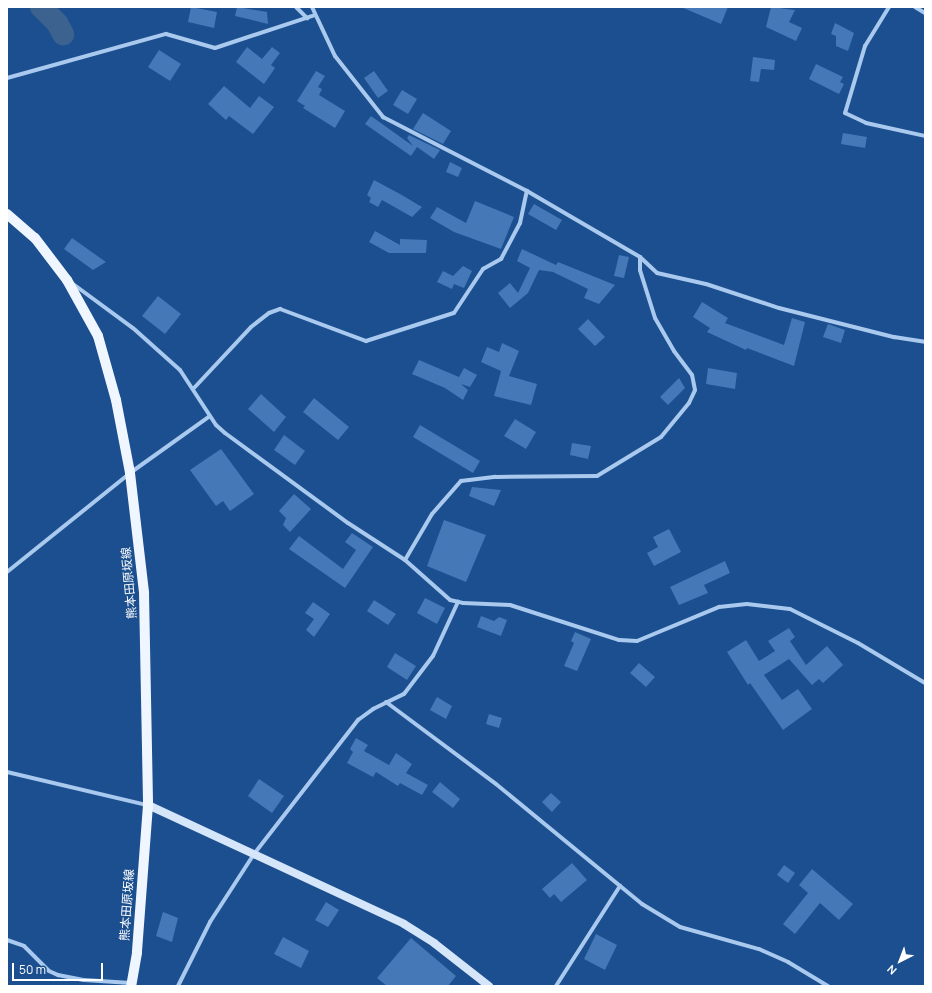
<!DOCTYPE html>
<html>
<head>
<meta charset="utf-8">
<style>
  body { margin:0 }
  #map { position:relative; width:932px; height:993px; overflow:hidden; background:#1b4f8f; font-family:Manrope,"Noto Sans JP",sans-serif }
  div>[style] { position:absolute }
  .river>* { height:22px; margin:-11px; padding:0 11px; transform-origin:11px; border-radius:11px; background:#3c6290 }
  .building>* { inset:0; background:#4478b7 }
  .street>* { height:4px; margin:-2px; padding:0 2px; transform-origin:2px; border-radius:2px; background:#a9c9ee }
  .secondary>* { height:8px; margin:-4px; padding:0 4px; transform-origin:4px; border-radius:4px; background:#d6e6fa }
  .primary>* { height:10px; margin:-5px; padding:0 5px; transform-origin:5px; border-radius:5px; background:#f0f6ff }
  span { translate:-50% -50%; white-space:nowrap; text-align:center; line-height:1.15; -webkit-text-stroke:3px #1b4f8f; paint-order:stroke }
  .street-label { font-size:12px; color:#fff }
  .frame { position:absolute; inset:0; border:8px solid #fff; pointer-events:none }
  .north { position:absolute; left:880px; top:941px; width:40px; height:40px; -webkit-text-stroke:3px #1b4f8f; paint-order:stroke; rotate:222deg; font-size:11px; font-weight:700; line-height:16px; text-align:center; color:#fff }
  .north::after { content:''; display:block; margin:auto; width:14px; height:18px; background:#fff; clip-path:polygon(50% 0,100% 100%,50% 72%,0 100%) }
  .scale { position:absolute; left:12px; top:963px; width:91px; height:18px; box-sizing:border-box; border:2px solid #fff; border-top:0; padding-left:5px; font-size:12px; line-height:14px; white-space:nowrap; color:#fff; -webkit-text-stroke:3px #1b4f8f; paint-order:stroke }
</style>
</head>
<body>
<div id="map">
  <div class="river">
    <div style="left:41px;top:7px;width:23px;rotate:45deg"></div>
    <div style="left:57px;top:23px;width:13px;rotate:61deg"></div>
  </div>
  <div class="building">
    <div style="clip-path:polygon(191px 7px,217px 12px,214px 28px,188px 22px)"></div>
    <div style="clip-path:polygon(237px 7px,267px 12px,268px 24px,235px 16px)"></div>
    <div style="clip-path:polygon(681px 7px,728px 7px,721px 24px)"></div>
    <div style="clip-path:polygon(771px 7px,795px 10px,789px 22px,802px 28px,796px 41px,766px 27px)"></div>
    <div style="clip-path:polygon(835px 23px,854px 33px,848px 51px,836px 46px,836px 36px,831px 34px)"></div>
    <div style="clip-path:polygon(247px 47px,262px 59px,272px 47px,280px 53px,271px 65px,275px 68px,264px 84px,236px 62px)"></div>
    <div style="clip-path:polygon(159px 50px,181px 64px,170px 81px,148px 67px)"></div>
    <div style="clip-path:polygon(753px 57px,775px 60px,774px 70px,761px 69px,759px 82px,750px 81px)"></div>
    <div style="clip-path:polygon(816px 64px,843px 77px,840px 82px,844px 84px,839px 94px,809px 79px)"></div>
    <div style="clip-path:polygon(316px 71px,325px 76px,318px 87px,322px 89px,319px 95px,345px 111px,335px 128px,303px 108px,305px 106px,297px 101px)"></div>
    <div style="clip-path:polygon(374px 71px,388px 91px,378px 98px,364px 78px)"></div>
    <div style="clip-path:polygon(224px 86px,250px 108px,259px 96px,274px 107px,253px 134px,229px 116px,226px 120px,208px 104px)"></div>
    <div style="clip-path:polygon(402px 90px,417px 99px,408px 114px,393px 105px)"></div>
    <div style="clip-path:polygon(423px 113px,451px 131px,443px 144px,413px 129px)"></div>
    <div style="clip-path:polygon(371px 116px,413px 146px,407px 138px,409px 135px,440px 150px,434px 159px,417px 147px,411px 156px,365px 124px)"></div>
    <div style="clip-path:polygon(843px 133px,867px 137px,865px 148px,841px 144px)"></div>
    <div style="clip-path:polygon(450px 162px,462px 168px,458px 177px,446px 172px)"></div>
    <div style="clip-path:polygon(374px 180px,400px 194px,422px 207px,412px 217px,382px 200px,378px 207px,369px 202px,371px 198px,367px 195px)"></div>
    <div style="clip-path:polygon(475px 201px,514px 217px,501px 249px,454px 232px,430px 218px,437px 207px,466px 223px)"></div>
    <div style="clip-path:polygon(534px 204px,562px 220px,556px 230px,528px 214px)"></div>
    <div style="clip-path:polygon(375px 231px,400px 245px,400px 239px,427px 240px,426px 253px,389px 253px,369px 242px)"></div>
    <div style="clip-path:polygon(72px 238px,106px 262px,93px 270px,64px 249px)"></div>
    <div style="clip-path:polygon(522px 249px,556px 265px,558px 262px,615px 285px,599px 304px,584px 298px,588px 289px,553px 272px,539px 270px,528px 293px,510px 308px,498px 293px,510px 283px,518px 293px,530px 268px,517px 261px)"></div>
    <div style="clip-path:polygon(619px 255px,629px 257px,624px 278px,614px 276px)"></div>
    <div style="clip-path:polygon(463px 266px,472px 271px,464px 288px,454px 284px,452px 289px,437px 282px,443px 271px,453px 276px)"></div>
    <div style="clip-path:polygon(158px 296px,181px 314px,165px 334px,142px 316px)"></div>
    <div style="clip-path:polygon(702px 302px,728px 318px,725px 323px,784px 345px,792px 318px,805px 322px,794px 366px,747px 348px,746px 350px,707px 332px,710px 328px,693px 317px)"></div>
    <div style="clip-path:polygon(588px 319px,605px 337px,595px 346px,578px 329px)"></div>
    <div style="clip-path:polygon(828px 324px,845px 330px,841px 343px,823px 337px)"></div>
    <div style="clip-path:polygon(502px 343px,519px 351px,509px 376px,537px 384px,531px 405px,494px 396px,501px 371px,481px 362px,487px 347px,499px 352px)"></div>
    <div style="clip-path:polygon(419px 360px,459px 377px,464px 368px,477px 375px,470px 387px,461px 384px,468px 390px,463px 400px,445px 388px,412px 374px)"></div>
    <div style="clip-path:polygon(708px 368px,737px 373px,735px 389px,706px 384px)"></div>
    <div style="clip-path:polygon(679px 378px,685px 388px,668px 405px,660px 397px)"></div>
    <div style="clip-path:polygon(261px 394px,286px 417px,274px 432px,248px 409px)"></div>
    <div style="clip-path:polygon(314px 398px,349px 427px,338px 440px,303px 412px)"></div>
    <div style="clip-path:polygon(515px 419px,536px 432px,526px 449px,504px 436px)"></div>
    <div style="clip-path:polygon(420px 425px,480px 461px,473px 473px,413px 437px)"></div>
    <div style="clip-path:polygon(284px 435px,305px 451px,295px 465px,274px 450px)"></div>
    <div style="clip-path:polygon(572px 443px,591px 446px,588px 459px,570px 455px)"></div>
    <div style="clip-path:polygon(221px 449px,254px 494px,230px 511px,223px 501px,216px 506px,190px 470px)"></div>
    <div style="clip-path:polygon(472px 487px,501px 490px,494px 506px,469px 496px)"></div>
    <div style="clip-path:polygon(294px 494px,311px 509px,290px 532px,283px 525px,286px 518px,279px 511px)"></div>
    <div style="clip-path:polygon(444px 520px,486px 535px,466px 582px,427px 566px)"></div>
    <div style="clip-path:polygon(669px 529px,681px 552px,654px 566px,647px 553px,658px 547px,653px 537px)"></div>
    <div style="clip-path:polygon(352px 533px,373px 547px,345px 588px,289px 549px,299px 536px,343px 569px,356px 550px,345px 542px)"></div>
    <div style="clip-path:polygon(725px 561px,730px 573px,704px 585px,708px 593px,679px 605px,670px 587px)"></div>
    <div style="clip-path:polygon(425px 598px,445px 608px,437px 624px,417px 613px)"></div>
    <div style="clip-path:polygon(374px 600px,396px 614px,388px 625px,367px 611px)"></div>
    <div style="clip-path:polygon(313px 602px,330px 614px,314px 637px,306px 630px,314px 619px,305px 613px)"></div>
    <div style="clip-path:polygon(481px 616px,494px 621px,499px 617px,507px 620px,501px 636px,477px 627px)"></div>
    <div style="clip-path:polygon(789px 628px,795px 637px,790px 641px,806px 665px,827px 646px,843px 665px,823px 683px,819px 679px,812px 685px,789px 659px,764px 675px,782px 700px,798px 689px,812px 709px,783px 730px,750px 683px,748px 685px,727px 652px,746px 640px,759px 661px,775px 651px,768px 641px)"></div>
    <div style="clip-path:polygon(575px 632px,591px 639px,577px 671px,564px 666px,574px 643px,571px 641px)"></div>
    <div style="clip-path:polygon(395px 653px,416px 666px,407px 680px,387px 667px)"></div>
    <div style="clip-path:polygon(639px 663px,655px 677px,646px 687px,630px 673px)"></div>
    <div style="clip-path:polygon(437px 697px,452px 706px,446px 719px,430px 710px)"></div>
    <div style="clip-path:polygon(489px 714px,502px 718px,499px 728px,486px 724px)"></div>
    <div style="clip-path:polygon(356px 738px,368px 745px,364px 751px,389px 765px,396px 753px,412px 764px,406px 773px,428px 785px,422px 795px,400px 783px,398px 786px,376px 772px,373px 777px,347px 763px,353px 752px,350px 749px)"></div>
    <div style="clip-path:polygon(259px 779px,284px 796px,272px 813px,248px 796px)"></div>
    <div style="clip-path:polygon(440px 782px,460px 799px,453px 808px,432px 792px)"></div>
    <div style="clip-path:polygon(551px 793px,561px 802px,552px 812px,542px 802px)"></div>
    <div style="clip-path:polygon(572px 863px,587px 880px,561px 902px,554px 894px,550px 898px,542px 889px)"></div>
    <div style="clip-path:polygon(784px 865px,795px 873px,788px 883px,777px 875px)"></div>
    <div style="clip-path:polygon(812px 869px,853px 904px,839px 920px,820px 903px,795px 934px,783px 924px,808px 893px,799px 885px)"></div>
    <div style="clip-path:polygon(326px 902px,339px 910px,328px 927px,315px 920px)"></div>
    <div style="clip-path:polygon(163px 912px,178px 918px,172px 942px,156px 936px)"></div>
    <div style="clip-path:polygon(596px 934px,617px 945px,605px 970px,584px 959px)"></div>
    <div style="clip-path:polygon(283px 937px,309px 951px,301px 968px,274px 954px)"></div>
    <div style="clip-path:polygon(411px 938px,456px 976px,448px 986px,387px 986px,377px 978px)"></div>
  </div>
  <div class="street">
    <div style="left:296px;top:7px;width:16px;rotate:45deg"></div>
    <div style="left:312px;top:7px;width:54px;rotate:64.9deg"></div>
    <div style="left:335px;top:56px;width:78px;rotate:51.8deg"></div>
    <div style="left:383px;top:117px;width:162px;rotate:27.2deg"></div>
    <div style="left:527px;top:191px;width:131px;rotate:30.3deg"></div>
    <div style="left:640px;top:257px;width:23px;rotate:43deg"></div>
    <div style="left:657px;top:273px;width:50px;rotate:12.7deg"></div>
    <div style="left:706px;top:284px;width:77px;rotate:18.2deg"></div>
    <div style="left:779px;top:308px;width:119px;rotate:14.2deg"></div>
    <div style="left:894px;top:337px;width:31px;rotate:9deg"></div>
    <div style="left:889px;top:7px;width:46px;rotate:121.6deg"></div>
    <div style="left:865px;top:46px;width:70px;rotate:106.6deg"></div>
    <div style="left:845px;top:113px;width:23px;rotate:25deg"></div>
    <div style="left:866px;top:123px;width:60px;rotate:12.4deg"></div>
    <div style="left:915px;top:7px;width:12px;rotate:31deg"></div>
    <div style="left:7px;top:78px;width:165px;rotate:-15.5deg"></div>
    <div style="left:166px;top:34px;width:51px;rotate:15.9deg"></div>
    <div style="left:215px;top:48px;width:105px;rotate:-18.3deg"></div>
    <div style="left:73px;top:284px;width:74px;rotate:36.3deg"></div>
    <div style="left:133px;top:328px;width:63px;rotate:41.8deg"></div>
    <div style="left:180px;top:370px;width:66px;rotate:56.8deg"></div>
    <div style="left:216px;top:425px;width:12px;rotate:42deg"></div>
    <div style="left:225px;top:433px;width:152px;rotate:36.2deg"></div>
    <div style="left:348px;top:523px;width:68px;rotate:33deg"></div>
    <div style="left:405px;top:560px;width:60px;rotate:41.6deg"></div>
    <div style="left:450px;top:600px;width:13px;rotate:13deg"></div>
    <div style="left:463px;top:603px;width:47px;rotate:2.4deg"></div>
    <div style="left:510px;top:605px;width:114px;rotate:17.8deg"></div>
    <div style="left:619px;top:640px;width:18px;rotate:3deg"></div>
    <div style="left:637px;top:641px;width:89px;rotate:-22.5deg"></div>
    <div style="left:719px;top:607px;width:28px;rotate:-6deg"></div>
    <div style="left:747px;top:604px;width:43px;rotate:6.6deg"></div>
    <div style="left:790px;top:609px;width:76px;rotate:26.6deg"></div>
    <div style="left:858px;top:643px;width:78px;rotate:30.8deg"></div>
    <div style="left:194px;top:388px;width:83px;rotate:-46.9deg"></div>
    <div style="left:251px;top:327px;width:23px;rotate:-38deg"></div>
    <div style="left:269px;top:313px;width:12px;rotate:-20deg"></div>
    <div style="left:280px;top:309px;width:92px;rotate:20.4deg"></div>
    <div style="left:366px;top:341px;width:92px;rotate:-17.7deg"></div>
    <div style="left:454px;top:313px;width:53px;rotate:-56.6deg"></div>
    <div style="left:483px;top:269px;width:21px;rotate:-29deg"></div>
    <div style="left:501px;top:259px;width:41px;rotate:-62.2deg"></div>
    <div style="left:520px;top:223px;width:33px;rotate:-78deg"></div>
    <div style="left:405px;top:560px;width:53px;rotate:-59.6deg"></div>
    <div style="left:432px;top:514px;width:44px;rotate:-48.7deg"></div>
    <div style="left:461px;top:481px;width:35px;rotate:-7deg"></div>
    <div style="left:496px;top:477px;width:101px;rotate:-0.6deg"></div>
    <div style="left:597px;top:476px;width:75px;rotate:-31.4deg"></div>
    <div style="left:661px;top:437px;width:44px;rotate:-50.5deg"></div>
    <div style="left:689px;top:403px;width:14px;rotate:-65deg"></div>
    <div style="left:695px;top:390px;width:15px;rotate:-101deg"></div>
    <div style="left:692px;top:375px;width:30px;rotate:-127deg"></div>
    <div style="left:674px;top:351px;width:38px;rotate:-120deg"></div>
    <div style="left:655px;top:318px;width:50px;rotate:-107.4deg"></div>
    <div style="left:640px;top:270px;width:13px;rotate:-90deg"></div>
    <div style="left:7px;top:572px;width:158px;rotate:-38.8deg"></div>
    <div style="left:130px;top:473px;width:98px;rotate:-35.5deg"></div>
    <div style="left:386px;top:702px;width:137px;rotate:36.7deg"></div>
    <div style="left:496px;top:784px;width:189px;rotate:39.4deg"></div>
    <div style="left:642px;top:904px;width:44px;rotate:31.2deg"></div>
    <div style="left:680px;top:927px;width:82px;rotate:15.6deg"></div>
    <div style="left:759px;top:949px;width:32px;rotate:24deg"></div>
    <div style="left:788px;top:962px;width:47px;rotate:31deg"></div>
    <div style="left:7px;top:772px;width:144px;rotate:13.3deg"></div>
    <div style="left:7px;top:940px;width:18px;rotate:19deg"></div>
    <div style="left:24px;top:946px;width:35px;rotate:45deg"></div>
    <div style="left:49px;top:971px;width:10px;rotate:24deg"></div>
    <div style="left:58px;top:975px;width:26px;rotate:11deg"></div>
    <div style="left:84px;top:980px;width:47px;rotate:3.7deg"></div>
    <div style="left:178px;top:986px;width:72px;rotate:-63.4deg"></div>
    <div style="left:210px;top:922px;width:81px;rotate:-57.1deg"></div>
    <div style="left:254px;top:854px;width:170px;rotate:-52.2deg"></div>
    <div style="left:358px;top:720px;width:19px;rotate:-36deg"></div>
    <div style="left:373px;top:709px;width:34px;rotate:-26deg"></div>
    <div style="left:404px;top:694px;width:48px;rotate:-52.7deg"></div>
    <div style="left:433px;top:656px;width:60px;rotate:-65.2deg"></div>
    <div style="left:556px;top:986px;width:119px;rotate:-57.4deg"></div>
  </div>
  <div class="secondary">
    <div style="left:148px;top:805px;width:282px;rotate:24.9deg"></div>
    <div style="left:404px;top:924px;width:36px;rotate:32deg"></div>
    <div style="left:434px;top:943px;width:70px;rotate:38deg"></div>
  </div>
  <div class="primary">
    <div style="left:7px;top:214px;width:37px;rotate:41deg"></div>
    <div style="left:35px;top:238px;width:53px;rotate:52.7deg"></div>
    <div style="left:67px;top:280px;width:64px;rotate:61deg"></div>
    <div style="left:98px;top:336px;width:66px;rotate:74.3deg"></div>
    <div style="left:116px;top:400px;width:74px;rotate:79.1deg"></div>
    <div style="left:130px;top:473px;width:121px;rotate:83.3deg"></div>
    <div style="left:144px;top:593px;width:212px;rotate:88.9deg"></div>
    <div style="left:148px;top:805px;width:148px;rotate:94.3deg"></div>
    <div style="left:137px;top:953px;width:34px;rotate:100deg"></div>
  </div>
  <div class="street-label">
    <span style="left:129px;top:583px;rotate:-95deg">熊本田原坂線</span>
    <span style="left:127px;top:905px;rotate:-86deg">熊本田原坂線</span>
  </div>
  <div class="frame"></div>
  <div class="north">N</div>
  <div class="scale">50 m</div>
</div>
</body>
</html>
